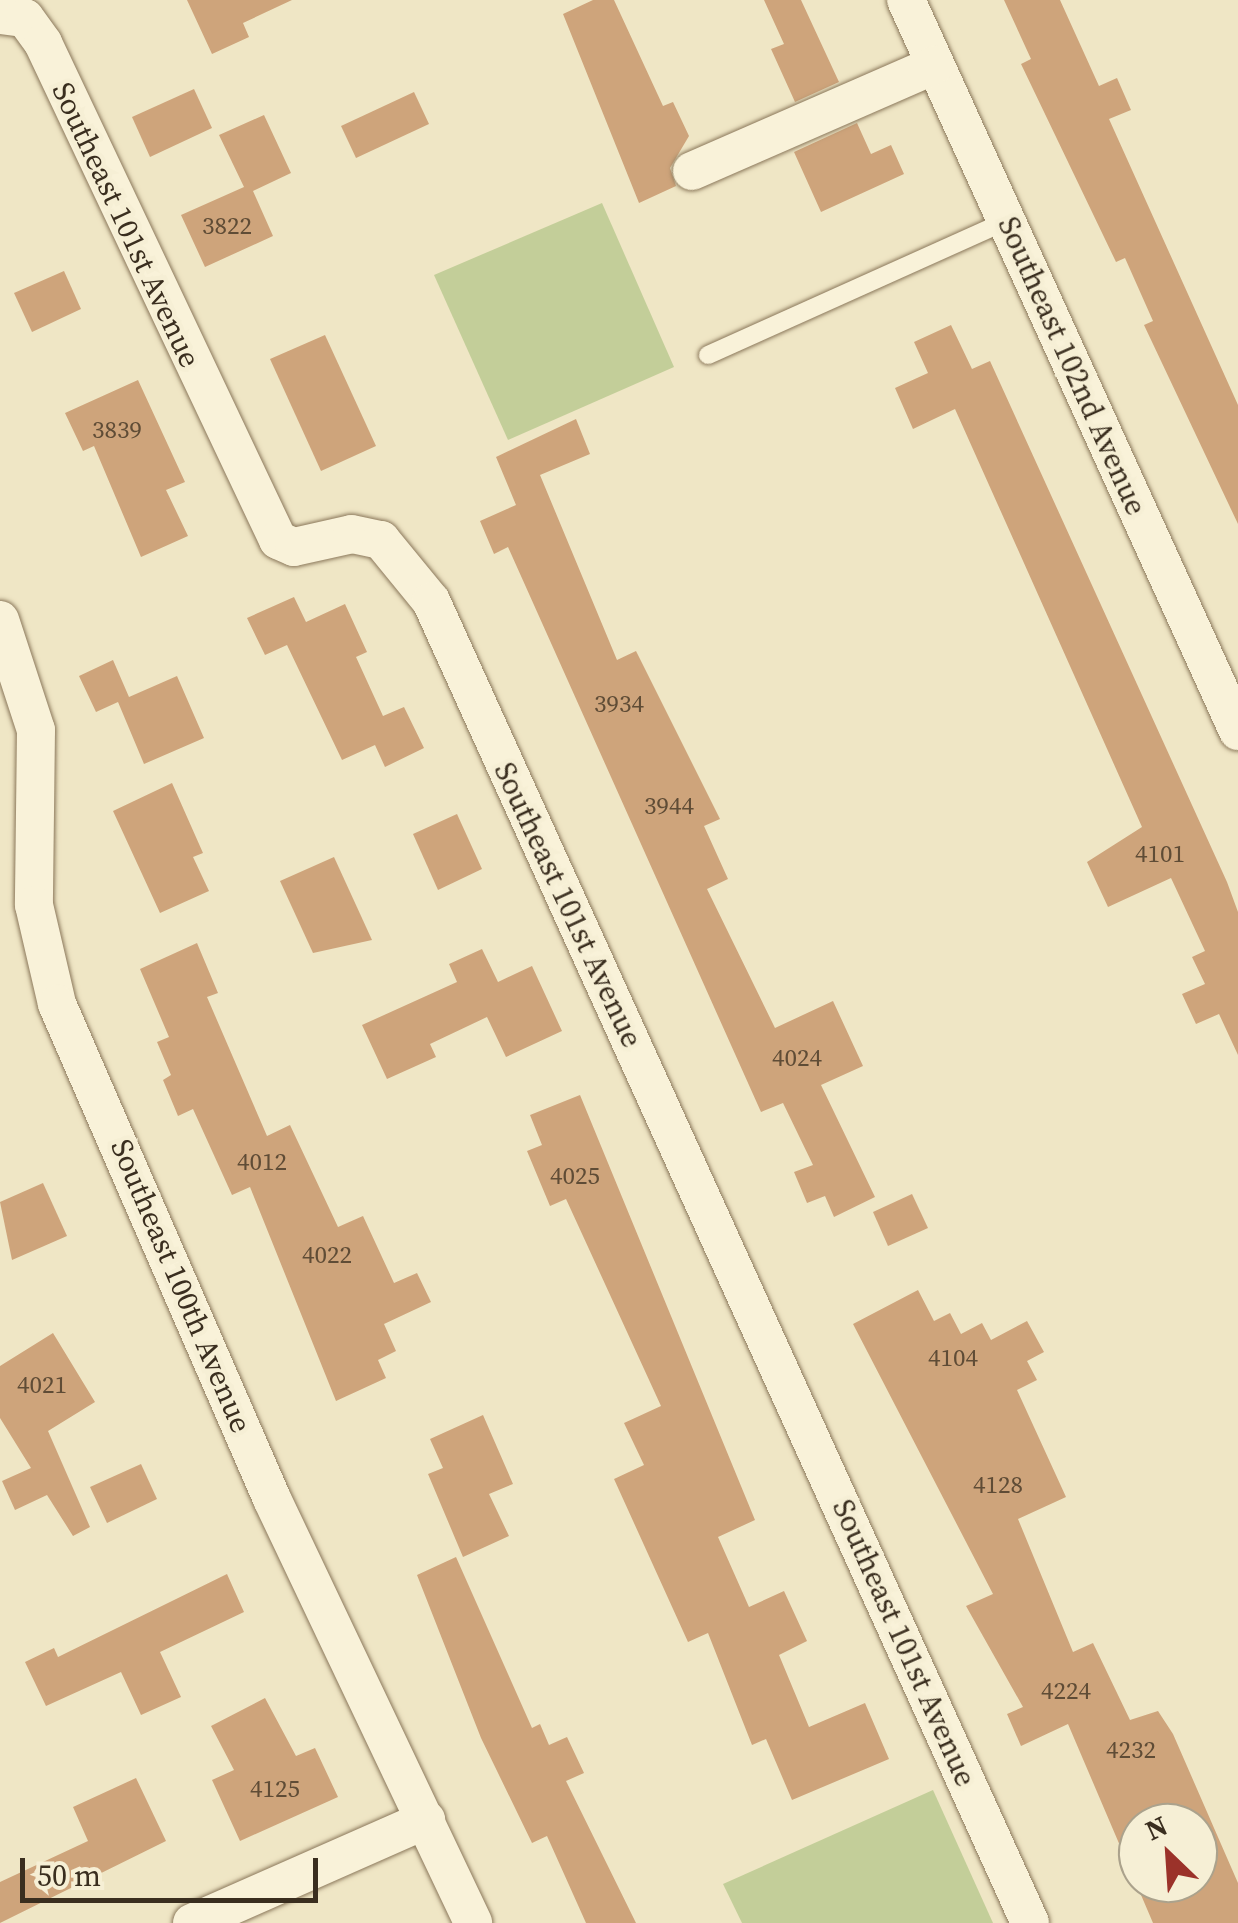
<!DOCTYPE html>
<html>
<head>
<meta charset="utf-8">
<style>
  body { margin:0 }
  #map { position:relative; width:1238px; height:1923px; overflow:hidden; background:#efe6c5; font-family:"Source Serif 4",serif }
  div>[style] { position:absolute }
  .green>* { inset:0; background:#c3ce99 }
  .building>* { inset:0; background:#cea47b }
  .roads { filter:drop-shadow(0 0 2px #8b785b) drop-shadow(0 0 2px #8b785b) }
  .service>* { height:18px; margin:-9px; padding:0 9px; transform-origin:9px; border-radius:9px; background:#f9f2d9 }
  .minor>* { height:38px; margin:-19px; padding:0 19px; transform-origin:19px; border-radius:19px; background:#f9f2d9 }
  span { translate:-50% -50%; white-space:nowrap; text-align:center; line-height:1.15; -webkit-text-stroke:9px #f6efd5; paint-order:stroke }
  .number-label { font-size:25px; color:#5f4c36 }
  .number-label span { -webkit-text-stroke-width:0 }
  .street-label { font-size:30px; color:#3a2e1f }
  .north { position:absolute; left:1118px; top:1803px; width:100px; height:100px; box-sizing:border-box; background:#f6efd5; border:2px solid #aba28c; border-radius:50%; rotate:335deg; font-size:28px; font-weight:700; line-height:40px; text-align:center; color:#3a2e1f }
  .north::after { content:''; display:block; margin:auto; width:35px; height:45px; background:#9b322a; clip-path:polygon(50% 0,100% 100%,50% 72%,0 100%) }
  .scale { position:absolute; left:20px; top:1858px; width:298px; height:45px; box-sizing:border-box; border:5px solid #3a2e1f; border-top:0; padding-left:12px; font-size:30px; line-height:35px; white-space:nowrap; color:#3a2e1f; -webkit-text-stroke:8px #f6efd5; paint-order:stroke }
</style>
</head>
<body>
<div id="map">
  <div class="green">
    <div style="clip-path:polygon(602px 203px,674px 367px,508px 440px,434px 275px)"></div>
    <div style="clip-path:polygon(933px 1790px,993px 1923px,742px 1923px,723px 1884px)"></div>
  </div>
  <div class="building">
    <div style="clip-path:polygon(187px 0,292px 0,243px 23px,249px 37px,212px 54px)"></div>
    <div style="clip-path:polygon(593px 0,614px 0,663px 106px,673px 102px,689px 136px,670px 168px,676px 186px,639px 203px,563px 14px)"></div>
    <div style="clip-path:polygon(764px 0,801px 0,839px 82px,795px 102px,771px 49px,784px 44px)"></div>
    <div style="clip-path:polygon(1004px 0,1060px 0,1099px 86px,1117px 78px,1131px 110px,1109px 119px,1238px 405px,1238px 524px,1144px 325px,1153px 321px,1125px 258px,1116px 262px,1021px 64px,1031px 59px)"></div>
    <div style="clip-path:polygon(194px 89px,212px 128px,150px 157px,132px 117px)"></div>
    <div style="clip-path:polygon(414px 92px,429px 124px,356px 158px,341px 126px)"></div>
    <div style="clip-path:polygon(264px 115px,291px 173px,253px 191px,273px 236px,205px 267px,181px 215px,244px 187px,219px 135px)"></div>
    <div style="clip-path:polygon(857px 123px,871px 154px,891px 145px,904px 174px,821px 212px,794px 152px)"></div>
    <div style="clip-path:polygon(64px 271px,81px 309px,32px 332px,14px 293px)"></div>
    <div style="clip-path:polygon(951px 325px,972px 369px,990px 361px,1227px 882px,1238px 912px,1238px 1055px,1219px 1014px,1196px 1024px,1182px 994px,1205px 984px,1192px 957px,1205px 951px,1171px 878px,1108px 907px,1087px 862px,1142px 827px,955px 409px,913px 429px,895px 388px,928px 373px,914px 342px)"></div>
    <div style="clip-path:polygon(325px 335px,376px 446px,321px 471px,270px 359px)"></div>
    <div style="clip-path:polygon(138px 380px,185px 482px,166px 490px,188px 536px,141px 557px,94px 446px,83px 451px,65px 413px)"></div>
    <div style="clip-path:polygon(576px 419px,590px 454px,540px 475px,617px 660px,636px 651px,720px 819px,704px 826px,728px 879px,707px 889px,775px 1028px,833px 1001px,863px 1066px,821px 1085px,875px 1197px,834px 1217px,825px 1196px,807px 1203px,794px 1172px,813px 1165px,783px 1103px,761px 1112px,508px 547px,494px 554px,480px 521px,516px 505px,496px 457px)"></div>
    <div style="clip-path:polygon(294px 597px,306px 622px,345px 604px,367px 652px,356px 657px,383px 716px,404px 707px,424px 748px,385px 767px,375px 745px,342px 760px,287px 645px,265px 655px,247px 618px)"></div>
    <div style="clip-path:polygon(113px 660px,129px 697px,177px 676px,204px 738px,144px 764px,118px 702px,96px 712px,79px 676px)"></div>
    <div style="clip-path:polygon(172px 783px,203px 853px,193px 857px,209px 891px,160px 913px,113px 811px)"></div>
    <div style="clip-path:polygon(457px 814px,482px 869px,438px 890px,413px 834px)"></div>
    <div style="clip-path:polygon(334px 857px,372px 940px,313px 953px,280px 881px)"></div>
    <div style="clip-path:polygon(197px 943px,218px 993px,207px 997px,267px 1136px,290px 1125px,338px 1227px,363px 1216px,394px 1283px,417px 1273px,431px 1302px,384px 1324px,396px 1351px,378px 1360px,386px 1378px,336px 1401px,250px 1187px,232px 1195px,193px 1109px,178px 1116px,163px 1080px,171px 1075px,157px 1042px,169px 1037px,140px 969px)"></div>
    <div style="clip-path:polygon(482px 949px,498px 982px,532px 966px,562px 1031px,506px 1057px,487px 1017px,430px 1044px,436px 1057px,387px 1079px,362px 1025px,457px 982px,449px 964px)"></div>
    <div style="clip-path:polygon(580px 1095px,755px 1520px,718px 1537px,749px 1607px,784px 1591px,807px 1641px,779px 1655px,809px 1727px,865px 1703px,889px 1759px,792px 1800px,766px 1739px,752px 1745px,708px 1633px,688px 1642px,614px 1479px,644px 1465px,624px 1423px,661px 1406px,566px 1199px,550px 1206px,527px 1151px,542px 1145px,530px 1115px)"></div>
    <div style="clip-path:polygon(43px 1183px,67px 1236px,12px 1260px,0 1202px)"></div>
    <div style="clip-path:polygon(912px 1194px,928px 1228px,888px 1246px,873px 1212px)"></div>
    <div style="clip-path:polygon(evenodd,918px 1290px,934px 1321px,950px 1313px,961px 1334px,982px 1323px,991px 1340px,1027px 1321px,1044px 1352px,1027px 1361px,1037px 1380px,1017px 1390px,1066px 1497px,1018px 1519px,1073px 1652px,1093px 1643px,1130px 1720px,1158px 1711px,1173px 1734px,1238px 1883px,1238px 1923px,1153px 1923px,1068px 1724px,1021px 1746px,1007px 1714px,1023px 1707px,966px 1606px,993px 1594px,853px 1324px,918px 1290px,1138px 1823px,1198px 1823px,1198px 1883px,1138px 1883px,1138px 1823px)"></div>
    <div style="clip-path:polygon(53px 1333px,95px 1402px,48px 1431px,90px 1527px,73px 1536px,47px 1495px,15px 1510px,2px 1481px,31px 1468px,0 1418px,0 1366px)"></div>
    <div style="clip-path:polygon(483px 1415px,513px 1484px,489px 1494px,509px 1536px,463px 1557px,428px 1474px,443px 1468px,430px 1439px)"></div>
    <div style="clip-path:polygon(141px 1464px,157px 1499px,107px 1523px,90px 1487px)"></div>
    <div style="clip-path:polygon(456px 1557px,532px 1728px,540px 1724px,549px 1745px,567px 1737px,584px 1773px,566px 1781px,636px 1923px,586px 1923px,547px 1836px,532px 1843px,481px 1738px,417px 1575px)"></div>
    <div style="clip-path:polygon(227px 1574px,244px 1612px,160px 1652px,181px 1697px,141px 1715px,121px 1672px,46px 1706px,25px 1662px,54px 1648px,58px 1657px)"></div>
    <div style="clip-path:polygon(265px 1698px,296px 1756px,315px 1748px,338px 1797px,240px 1841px,212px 1780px,234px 1770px,211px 1726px)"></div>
    <div style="clip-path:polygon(136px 1778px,166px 1841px,0 1923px,0 1882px,88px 1841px,73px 1807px)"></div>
  </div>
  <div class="roads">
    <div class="service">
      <div style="left:708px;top:355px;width:327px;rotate:-24.2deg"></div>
    </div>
    <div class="minor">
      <div style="left:906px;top:0;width:803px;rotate:65.57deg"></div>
      <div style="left:0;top:15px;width:25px;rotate:7deg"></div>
      <div style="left:25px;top:18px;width:31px;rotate:54deg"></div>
      <div style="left:43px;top:43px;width:550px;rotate:64.69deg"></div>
      <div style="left:278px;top:540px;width:17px;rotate:24deg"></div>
      <div style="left:294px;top:547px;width:59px;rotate:-12.6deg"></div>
      <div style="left:352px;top:534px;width:30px;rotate:12deg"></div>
      <div style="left:381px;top:540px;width:79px;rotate:50.7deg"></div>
      <div style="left:431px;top:601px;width:1451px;rotate:65.62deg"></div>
      <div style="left:692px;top:171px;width:265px;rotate:-23.6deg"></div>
      <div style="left:0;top:620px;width:116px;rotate:71.9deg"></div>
      <div style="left:36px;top:730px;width:175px;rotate:90.7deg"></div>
      <div style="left:34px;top:905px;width:102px;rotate:76.9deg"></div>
      <div style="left:57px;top:1004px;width:540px;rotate:66.52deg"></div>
      <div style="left:272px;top:1499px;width:469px;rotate:64.6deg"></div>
      <div style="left:192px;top:1923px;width:256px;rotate:-23.8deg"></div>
    </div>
  </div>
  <div class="number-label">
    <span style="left:227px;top:225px">3822</span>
    <span style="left:117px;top:429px">3839</span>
    <span style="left:619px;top:703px">3934</span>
    <span style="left:669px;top:805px">3944</span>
    <span style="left:1160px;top:853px">4101</span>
    <span style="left:797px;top:1057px">4024</span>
    <span style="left:262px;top:1161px">4012</span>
    <span style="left:575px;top:1175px">4025</span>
    <span style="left:327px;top:1254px">4022</span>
    <span style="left:953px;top:1357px">4104</span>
    <span style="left:42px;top:1384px">4021</span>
    <span style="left:998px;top:1484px">4128</span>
    <span style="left:1066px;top:1690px">4224</span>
    <span style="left:1131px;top:1749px">4232</span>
    <span style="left:275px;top:1788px">4125</span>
  </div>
  <div class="street-label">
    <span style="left:126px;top:225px;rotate:65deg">Southeast 101st Avenue</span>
    <span style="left:1072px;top:366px;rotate:66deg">Southeast 102nd Avenue</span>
    <span style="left:568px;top:905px;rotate:65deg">Southeast 101st Avenue</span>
    <span style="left:181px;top:1286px;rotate:67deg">Southeast 100th Avenue</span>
    <span style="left:904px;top:1643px;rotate:66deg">Southeast 101st Avenue</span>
  </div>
  <div class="north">N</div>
  <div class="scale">50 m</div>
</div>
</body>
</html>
